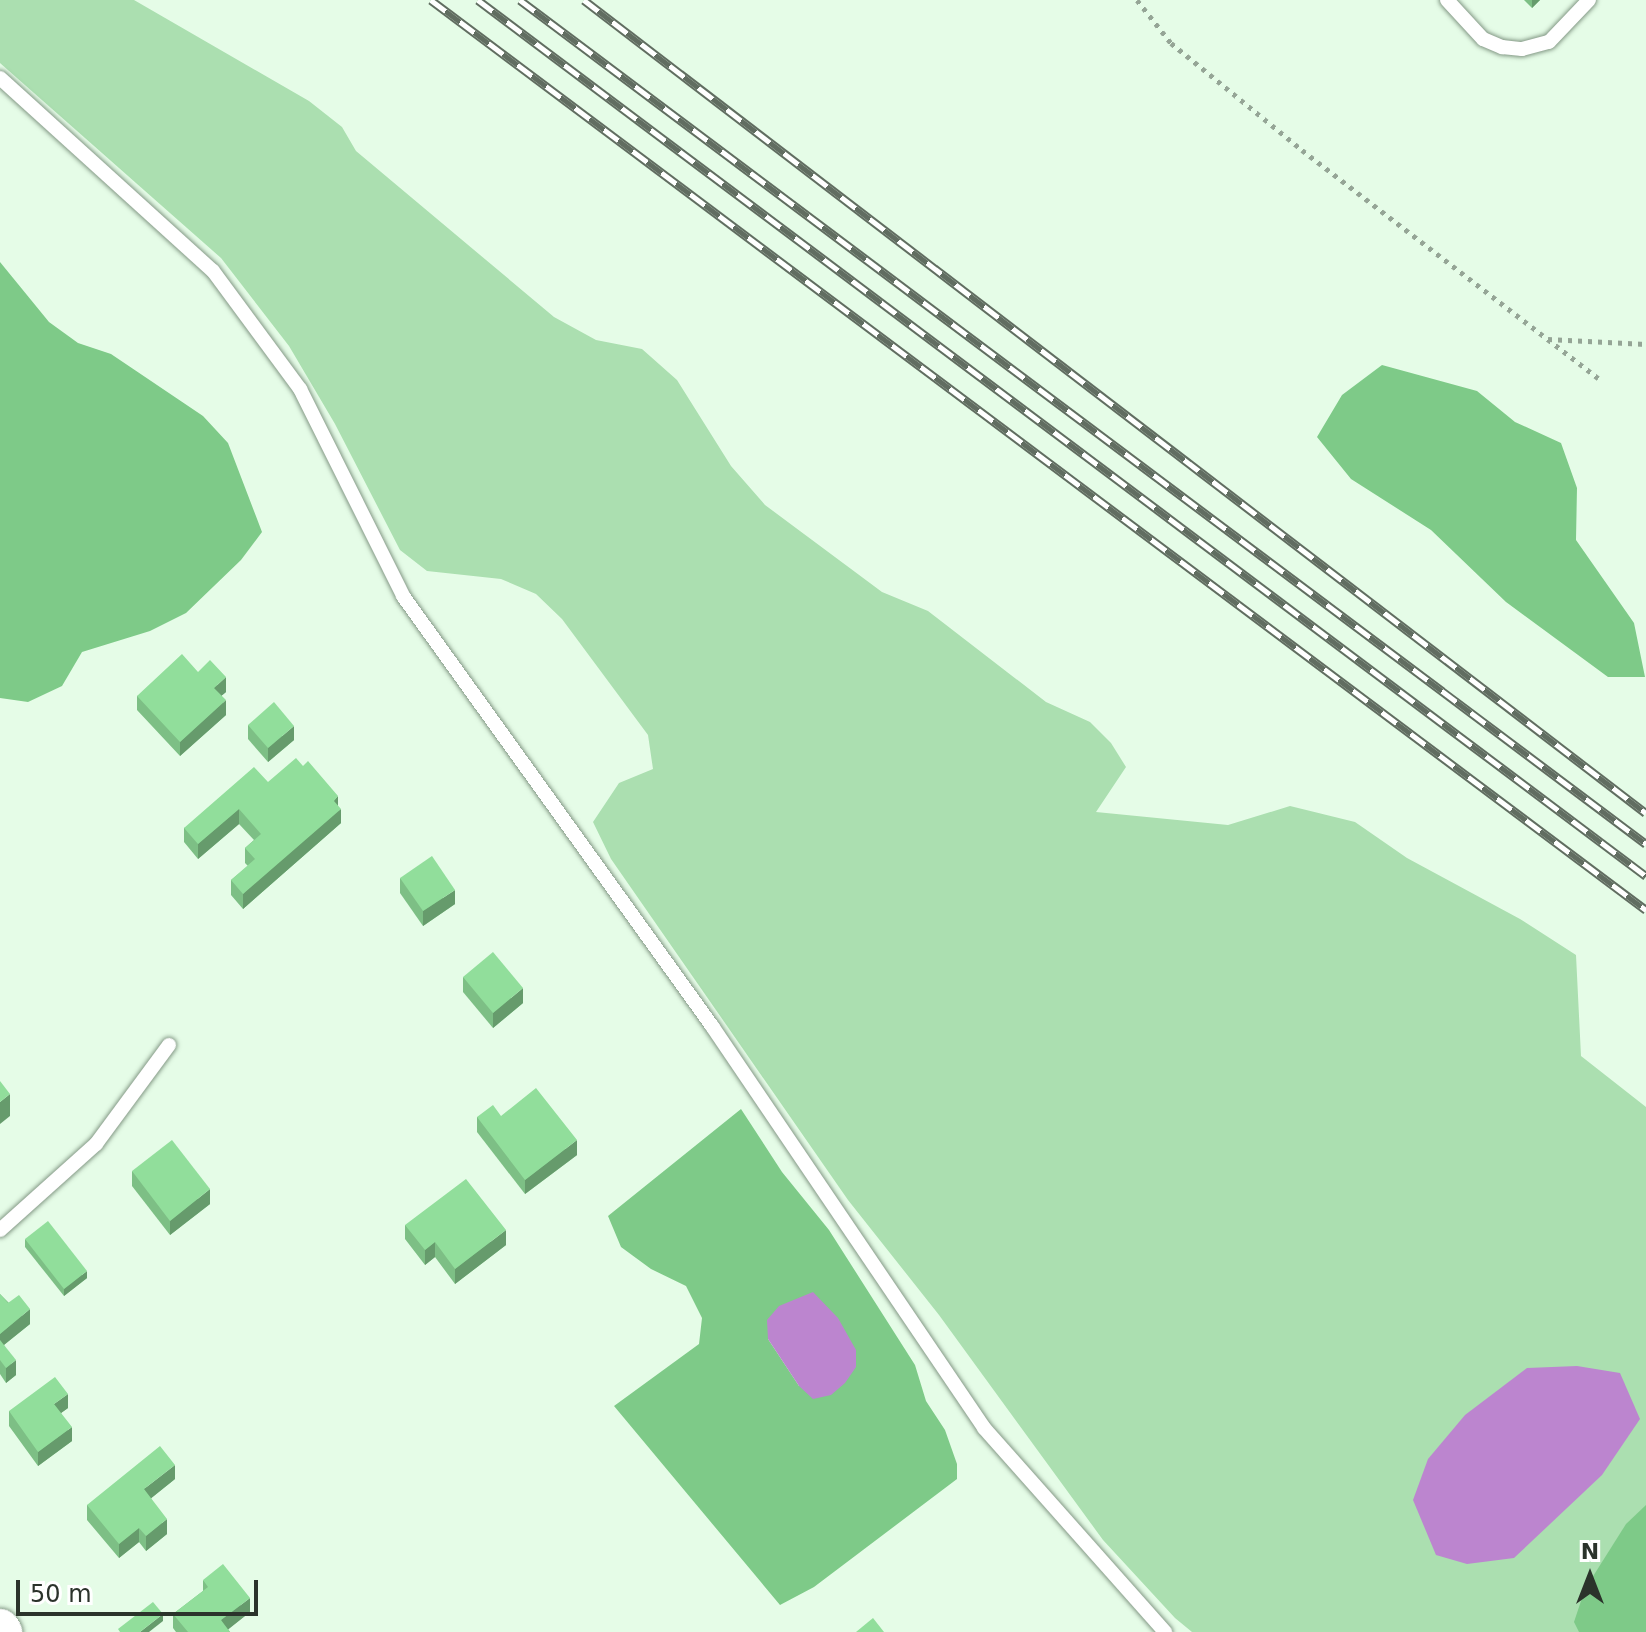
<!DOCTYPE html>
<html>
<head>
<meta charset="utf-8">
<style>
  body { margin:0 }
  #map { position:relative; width:1646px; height:1632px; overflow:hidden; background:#e5fce7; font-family:"DejaVu Sans",sans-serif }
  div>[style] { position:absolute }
  .green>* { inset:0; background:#abdfb0 }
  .forest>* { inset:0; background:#7eca88 }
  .water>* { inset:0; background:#bc85cf }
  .path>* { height:5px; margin-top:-2.5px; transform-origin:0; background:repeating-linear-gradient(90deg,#95a596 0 4px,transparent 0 10px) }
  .roads { filter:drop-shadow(0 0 2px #849986) drop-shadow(0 0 2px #849986) }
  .service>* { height:14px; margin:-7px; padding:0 7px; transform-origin:7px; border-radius:7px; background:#fff }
  .secondary>* { height:40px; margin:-20px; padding:0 20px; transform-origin:20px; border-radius:20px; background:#fff }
  .rail>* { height:9px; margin-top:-4.5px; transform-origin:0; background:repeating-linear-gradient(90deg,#fff 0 18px,#616d61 0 36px); box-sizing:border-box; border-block:2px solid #616d61 }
  .wall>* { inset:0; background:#7dbf85 }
  .shaded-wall>* { inset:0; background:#669b6c }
  .building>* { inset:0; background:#91de9b }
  span { translate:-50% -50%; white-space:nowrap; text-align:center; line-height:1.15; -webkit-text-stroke:8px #fff; paint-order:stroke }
  .north { position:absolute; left:1550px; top:1536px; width:80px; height:80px; -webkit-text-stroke:6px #fff; paint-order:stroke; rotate:0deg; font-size:22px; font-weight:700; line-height:32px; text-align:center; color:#2b332b }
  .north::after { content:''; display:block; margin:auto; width:28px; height:36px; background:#2b332b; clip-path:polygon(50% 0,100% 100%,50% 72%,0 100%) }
  .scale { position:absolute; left:16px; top:1580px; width:242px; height:36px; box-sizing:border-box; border:4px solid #2b332b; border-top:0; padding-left:10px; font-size:24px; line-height:28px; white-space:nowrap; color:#2b332b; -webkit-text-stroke:6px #fff; paint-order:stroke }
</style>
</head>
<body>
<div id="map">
  <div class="green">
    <div style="clip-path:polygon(0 0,134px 0,309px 101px,342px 127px,356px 151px,554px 317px,596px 340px,642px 349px,677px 380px,731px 466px,765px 505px,882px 592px,928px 611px,1046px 702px,1090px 722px,1111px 743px,1126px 767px,1096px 812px,1228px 825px,1290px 806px,1355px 822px,1407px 858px,1520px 919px,1576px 955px,1581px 1056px,1646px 1107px,1646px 1632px,1192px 1632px,1175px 1618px,1103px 1540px,939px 1315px,848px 1200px,611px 859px,593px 822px,619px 783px,653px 769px,648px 735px,562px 619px,536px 594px,501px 579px,427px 571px,400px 550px,335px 424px,289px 346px,221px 258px,0 63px)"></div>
  </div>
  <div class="forest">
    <div style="clip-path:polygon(0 262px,49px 322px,78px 343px,111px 354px,203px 416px,228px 443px,262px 532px,241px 560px,186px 613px,150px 631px,82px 652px,62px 686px,28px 702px,0 698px)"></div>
    <div style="clip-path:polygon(1382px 365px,1477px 391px,1515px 422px,1561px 443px,1577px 488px,1576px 540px,1634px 623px,1645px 677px,1608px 677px,1506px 602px,1431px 530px,1351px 479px,1317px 437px,1342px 395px)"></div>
    <div style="clip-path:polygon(evenodd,741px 1109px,782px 1172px,829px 1230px,915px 1365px,926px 1401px,945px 1430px,957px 1464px,957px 1479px,814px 1587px,780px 1605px,614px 1406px,699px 1344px,702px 1318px,686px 1286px,651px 1269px,621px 1247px,608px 1216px,741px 1109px,813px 1293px,799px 1386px,768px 1339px,813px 1293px)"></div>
    <div style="clip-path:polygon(1646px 1505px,1646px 1632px,1579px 1632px,1574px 1622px,1585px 1589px,1626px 1524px)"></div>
  </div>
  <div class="water">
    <div style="clip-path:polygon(813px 1292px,838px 1318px,856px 1350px,856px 1367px,845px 1383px,831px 1395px,813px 1399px,799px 1386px,768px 1339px,767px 1320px,779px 1306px)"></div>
    <div style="clip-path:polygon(1577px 1366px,1620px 1373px,1640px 1419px,1602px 1475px,1514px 1558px,1467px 1564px,1436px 1555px,1413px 1500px,1428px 1459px,1465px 1415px,1527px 1368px)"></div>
  </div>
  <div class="path">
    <div style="left:1137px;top:0;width:55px;rotate:51.7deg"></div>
    <div style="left:1171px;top:43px;width:169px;rotate:39.2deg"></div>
    <div style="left:1302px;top:150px;width:374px;rotate:37.6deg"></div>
    <div style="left:1548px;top:339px;width:98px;rotate:2.9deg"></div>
  </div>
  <div class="roads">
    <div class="service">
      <div style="left:1447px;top:0;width:53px;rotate:47.3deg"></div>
      <div style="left:1483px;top:39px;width:21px;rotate:23deg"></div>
      <div style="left:1502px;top:47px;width:20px;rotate:6deg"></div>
      <div style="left:1522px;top:49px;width:28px;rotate:-15deg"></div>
      <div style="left:1549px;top:42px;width:58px;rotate:-46.4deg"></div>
      <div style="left:0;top:78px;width:287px;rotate:42.2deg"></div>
      <div style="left:213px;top:271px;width:147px;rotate:53.6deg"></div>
      <div style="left:300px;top:389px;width:231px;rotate:63.5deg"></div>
      <div style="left:403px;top:596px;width:530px;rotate:54.3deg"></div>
      <div style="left:712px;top:1026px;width:485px;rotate:55.9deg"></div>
      <div style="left:984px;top:1428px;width:273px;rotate:48.4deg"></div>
      <div style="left:0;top:1230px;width:129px;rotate:-41.9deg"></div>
      <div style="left:96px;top:1144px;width:123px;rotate:-53.6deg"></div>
    </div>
    <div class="secondary">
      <div style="left:0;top:1629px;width:4px;rotate:56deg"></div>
    </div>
  </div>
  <div class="rail">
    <div style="left:431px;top:0;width:1518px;rotate:36.83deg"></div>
    <div style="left:478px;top:0;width:1460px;rotate:36.87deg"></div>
    <div style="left:520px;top:0;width:1407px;rotate:36.85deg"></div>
    <div style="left:584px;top:0;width:1337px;rotate:37.44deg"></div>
  </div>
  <div class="wall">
    <div style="clip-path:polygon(1524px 0,1540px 0,1532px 8px)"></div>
    <div style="clip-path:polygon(198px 672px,226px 692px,221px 696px,226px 715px,180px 756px,137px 710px,137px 696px)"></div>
    <div style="clip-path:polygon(248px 725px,294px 740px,268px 762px,248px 739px)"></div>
    <div style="clip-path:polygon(268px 782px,338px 806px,341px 823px,243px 909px,231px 895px,231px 880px,248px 866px,245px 863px,245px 848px,254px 840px,239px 824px,198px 859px,184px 842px,184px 828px)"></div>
    <div style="clip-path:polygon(400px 878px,455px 904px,423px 926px,400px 893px)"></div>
    <div style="clip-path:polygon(463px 977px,523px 1003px,493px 1028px,463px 992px)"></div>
    <div style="clip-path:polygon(501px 1116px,577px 1155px,525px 1194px,477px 1132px,477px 1117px)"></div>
    <div style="clip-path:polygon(132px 1171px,210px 1204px,170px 1235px,132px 1186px)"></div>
    <div style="clip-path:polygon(405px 1225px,506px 1245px,455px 1284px,435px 1257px,425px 1265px,405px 1239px)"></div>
    <div style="clip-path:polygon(25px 1239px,87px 1278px,64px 1296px,25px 1247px)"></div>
    <div style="clip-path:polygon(0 1294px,30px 1324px,4px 1345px,16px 1375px,6px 1383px,0 1374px)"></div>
    <div style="clip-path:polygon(68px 1408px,61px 1413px,72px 1441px,38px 1466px,9px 1426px,9px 1411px)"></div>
    <div style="clip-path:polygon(175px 1479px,151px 1498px,167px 1534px,146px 1551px,139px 1542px,119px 1558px,87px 1520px,87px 1505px)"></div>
    <div style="clip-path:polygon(203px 1580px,250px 1612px,228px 1629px,230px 1632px,176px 1632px,173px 1628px,173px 1614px,203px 1591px)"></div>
  </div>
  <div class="shaded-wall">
    <div style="clip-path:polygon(1532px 0,1540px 0,1532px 8px)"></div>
    <div style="clip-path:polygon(226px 677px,226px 692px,214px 702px,214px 688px)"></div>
    <div style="clip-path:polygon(226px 700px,226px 715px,180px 756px,180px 742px)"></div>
    <div style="clip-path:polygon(294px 726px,294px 740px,268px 762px,268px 748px)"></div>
    <div style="clip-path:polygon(338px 796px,338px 811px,341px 809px,341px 823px,243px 909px,243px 894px)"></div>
    <div style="clip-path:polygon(239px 809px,239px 824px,198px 859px,198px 844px)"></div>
    <div style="clip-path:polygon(455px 890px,455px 904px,423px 926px,423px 911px)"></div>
    <div style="clip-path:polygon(523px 988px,523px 1003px,493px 1028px,493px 1013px)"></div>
    <div style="clip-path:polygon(10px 1094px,10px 1116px,0 1124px,0 1102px)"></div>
    <div style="clip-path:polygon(577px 1140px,577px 1155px,525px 1194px,525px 1180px)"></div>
    <div style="clip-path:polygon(210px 1189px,210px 1204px,170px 1235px,170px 1221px)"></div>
    <div style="clip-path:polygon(506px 1230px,506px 1245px,455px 1284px,455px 1269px)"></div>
    <div style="clip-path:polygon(435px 1242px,435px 1257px,425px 1265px,425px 1250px)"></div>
    <div style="clip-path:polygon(87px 1271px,87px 1278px,64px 1296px,64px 1289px)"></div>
    <div style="clip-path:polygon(30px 1309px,30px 1324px,0 1348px,0 1334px)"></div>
    <div style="clip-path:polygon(16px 1360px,16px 1375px,6px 1383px,6px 1368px)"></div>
    <div style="clip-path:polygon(68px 1394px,68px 1408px,54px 1418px,54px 1404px)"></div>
    <div style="clip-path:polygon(72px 1427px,72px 1441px,38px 1466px,38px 1452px)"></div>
    <div style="clip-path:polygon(175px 1465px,175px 1479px,144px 1504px,144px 1489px)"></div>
    <div style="clip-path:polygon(167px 1519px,167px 1534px,146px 1551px,146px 1536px)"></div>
    <div style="clip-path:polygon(139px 1528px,139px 1542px,119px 1558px,119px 1544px)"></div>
    <div style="clip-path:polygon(250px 1598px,250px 1612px,225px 1632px,221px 1620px)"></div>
    <div style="clip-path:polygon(163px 1614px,163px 1621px,149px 1632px,140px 1632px)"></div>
  </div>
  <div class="building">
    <div style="clip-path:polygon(182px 654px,198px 672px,210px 660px,226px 677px,214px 688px,226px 700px,180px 742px,137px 696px)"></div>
    <div style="clip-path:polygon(274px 702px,294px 726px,268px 748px,248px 725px)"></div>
    <div style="clip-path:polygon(296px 758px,303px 766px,308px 761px,338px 796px,334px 801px,341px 809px,243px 894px,231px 880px,255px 859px,245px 848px,261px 834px,239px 809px,198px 844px,184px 828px,254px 767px,268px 782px)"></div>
    <div style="clip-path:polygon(432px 856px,455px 890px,423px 911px,400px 878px)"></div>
    <div style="clip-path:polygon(493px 952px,523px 988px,493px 1013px,463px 977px)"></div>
    <div style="clip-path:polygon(0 1081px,10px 1094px,0 1102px)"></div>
    <div style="clip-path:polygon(536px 1088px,577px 1140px,525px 1180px,477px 1117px,493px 1105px,501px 1116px)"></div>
    <div style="clip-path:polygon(172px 1140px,210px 1189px,170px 1221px,132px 1171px)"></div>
    <div style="clip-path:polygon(466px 1179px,506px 1230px,455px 1269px,435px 1242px,425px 1250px,405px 1225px)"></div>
    <div style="clip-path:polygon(48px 1221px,87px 1271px,64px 1289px,25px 1239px)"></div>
    <div style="clip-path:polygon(0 1294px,8px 1303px,19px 1295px,30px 1309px,0 1334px)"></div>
    <div style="clip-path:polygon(0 1340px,16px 1360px,6px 1368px,0 1360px)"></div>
    <div style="clip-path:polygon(55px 1377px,68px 1394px,54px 1404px,72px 1427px,38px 1452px,9px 1411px)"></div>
    <div style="clip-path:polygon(160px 1446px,175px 1465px,144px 1489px,167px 1519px,146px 1536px,139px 1528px,119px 1544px,87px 1505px)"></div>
    <div style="clip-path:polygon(223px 1564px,250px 1598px,221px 1620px,230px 1632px,188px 1632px,173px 1614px,208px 1587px,203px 1580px)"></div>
    <div style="clip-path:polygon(153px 1602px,163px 1614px,140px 1632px,120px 1632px,118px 1629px)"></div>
    <div style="clip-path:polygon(873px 1618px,884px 1632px,856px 1632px)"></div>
  </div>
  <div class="north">N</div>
  <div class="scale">50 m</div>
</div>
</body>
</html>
